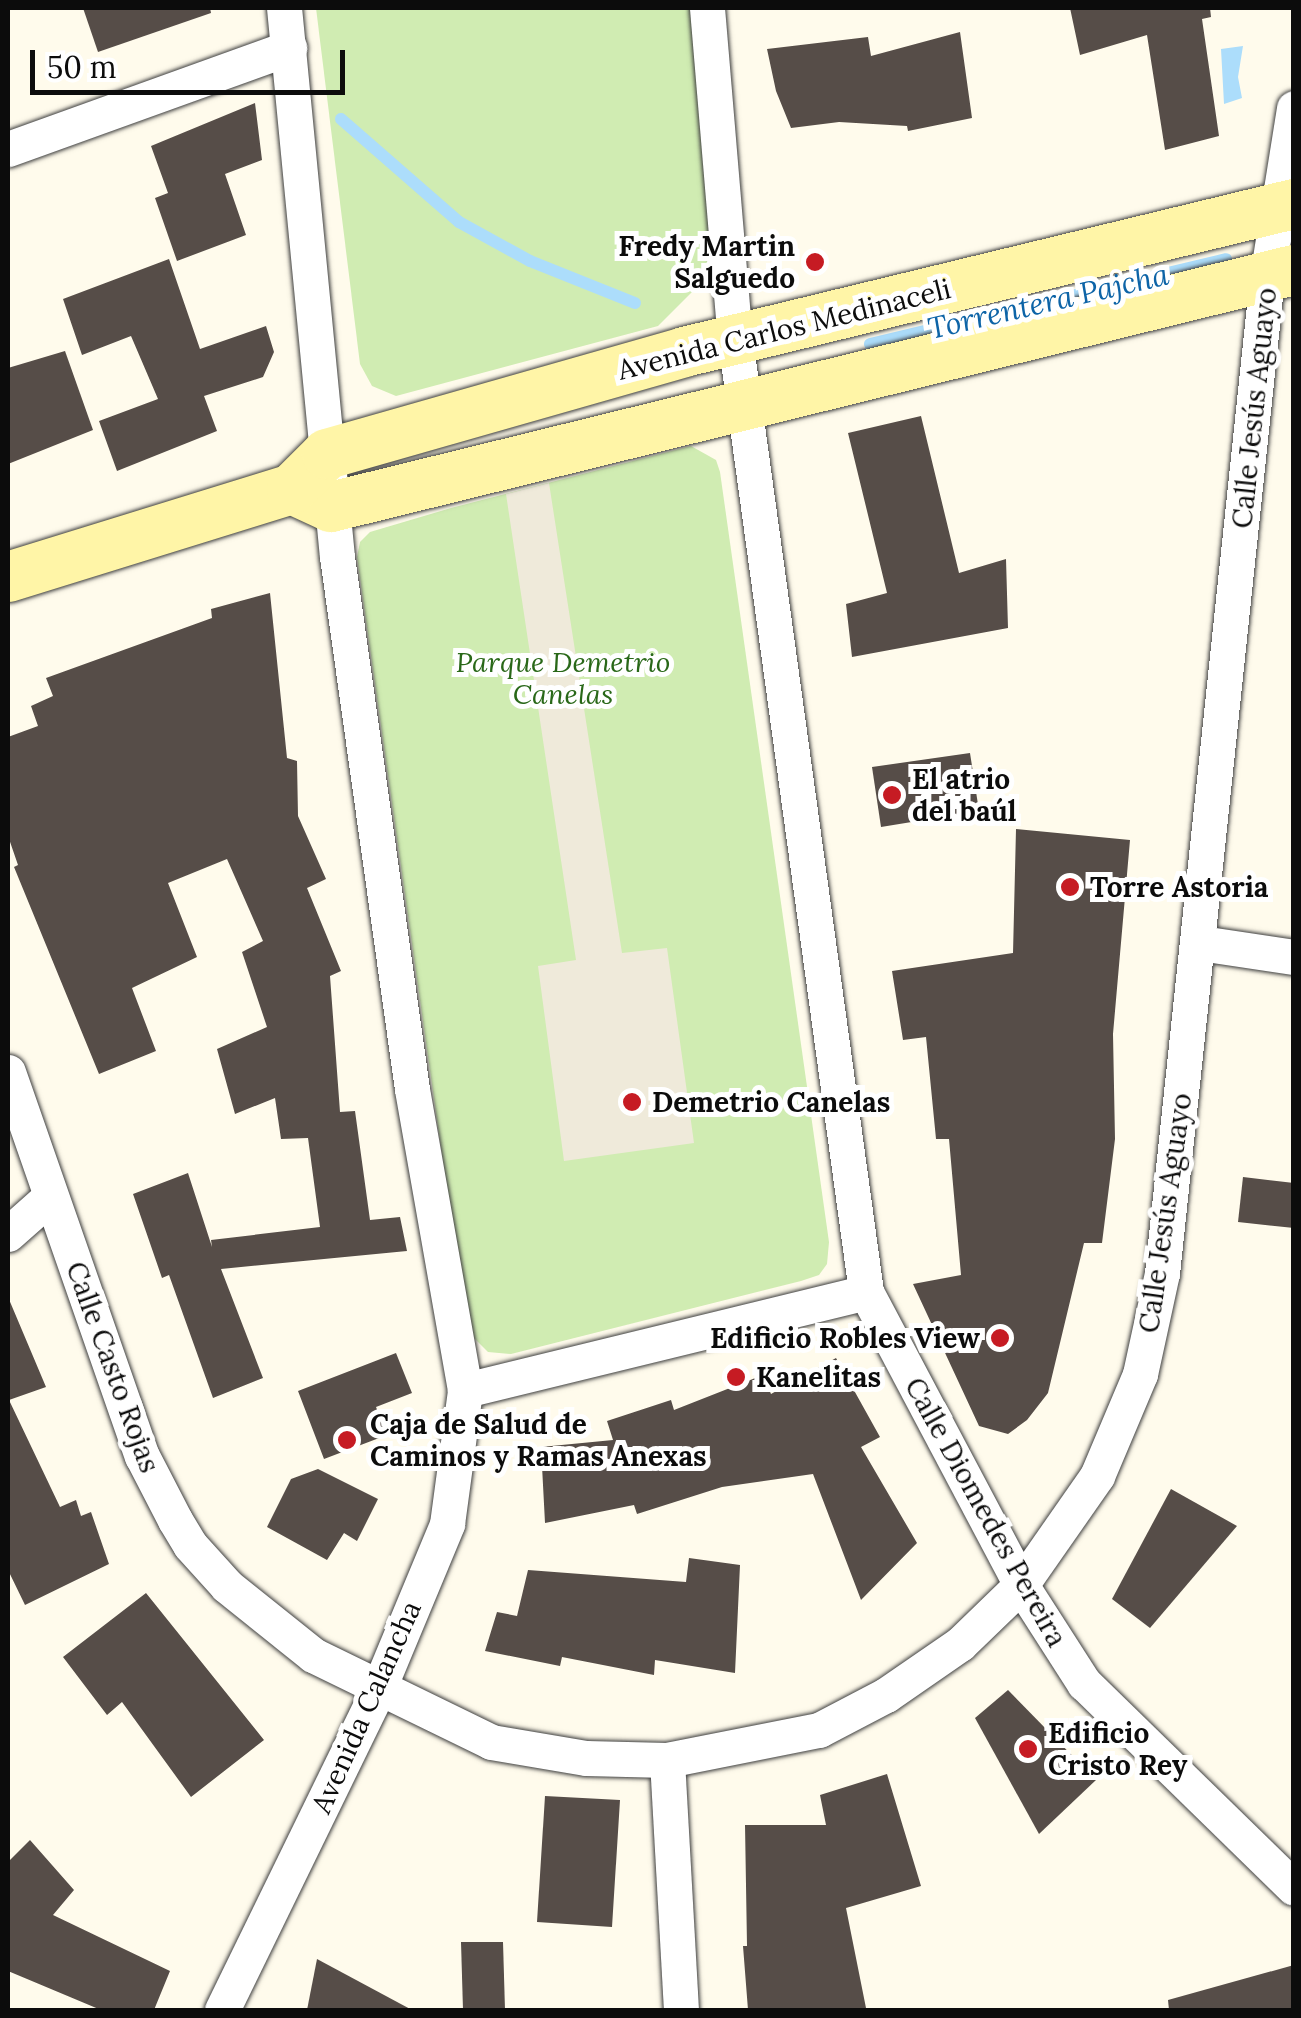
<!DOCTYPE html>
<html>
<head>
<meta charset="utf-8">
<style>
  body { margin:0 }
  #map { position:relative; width:1301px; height:2018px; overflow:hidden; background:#fffbec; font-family:Lora,serif }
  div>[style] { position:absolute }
  .green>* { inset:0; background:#d0ecb2 }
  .plaza>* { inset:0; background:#efeada }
  .water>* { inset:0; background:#acddfb }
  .stream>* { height:12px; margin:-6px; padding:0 6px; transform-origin:6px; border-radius:6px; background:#acddfb }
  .building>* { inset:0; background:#564d48 }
  .roads { filter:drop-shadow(0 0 2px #3f3f3f) drop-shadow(0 0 2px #3f3f3f) }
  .street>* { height:35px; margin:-17.5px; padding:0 17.5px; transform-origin:17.5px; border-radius:17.5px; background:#fff }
  .secondary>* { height:50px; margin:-25px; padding:0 25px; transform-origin:25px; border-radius:25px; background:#fff5a7 }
  .dots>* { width:28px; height:28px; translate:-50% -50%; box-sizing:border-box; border:5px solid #fff; border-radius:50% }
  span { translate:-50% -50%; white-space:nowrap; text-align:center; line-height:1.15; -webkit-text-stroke:10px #fff; paint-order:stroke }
  .poi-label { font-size:28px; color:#0c0c0c; font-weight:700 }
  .right { translate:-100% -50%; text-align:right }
  .left { translate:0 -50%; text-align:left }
  .street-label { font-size:28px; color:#0c0c0c }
  .park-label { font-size:28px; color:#296818; font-style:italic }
  .water-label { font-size:30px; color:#0d64a7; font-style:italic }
  .frame { position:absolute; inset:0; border:10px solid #0c0c0c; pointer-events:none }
  .scale { position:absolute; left:30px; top:50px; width:315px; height:45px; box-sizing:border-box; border:5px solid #0c0c0c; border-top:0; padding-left:12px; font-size:30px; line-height:35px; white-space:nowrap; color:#0c0c0c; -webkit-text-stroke:8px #fff; paint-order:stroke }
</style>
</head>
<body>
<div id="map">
  <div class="green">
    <div style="clip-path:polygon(316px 8px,694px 8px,719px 244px,710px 274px,658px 326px,396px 396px,372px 386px,360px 364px)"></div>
    <div style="clip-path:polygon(691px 446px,716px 460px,720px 472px,829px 1242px,827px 1264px,819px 1275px,801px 1281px,511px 1354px,488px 1352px,467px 1331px,357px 557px,360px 542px,370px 532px,451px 508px)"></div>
  </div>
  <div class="plaza">
    <div style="clip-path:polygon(549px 483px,622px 953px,667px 948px,694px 1143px,564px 1161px,538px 966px,576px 960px,506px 494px)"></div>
  </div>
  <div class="water">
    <div style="clip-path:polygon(1243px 46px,1238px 77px,1242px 98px,1224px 104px,1221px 49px)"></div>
  </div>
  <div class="stream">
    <div style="left:341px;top:119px;width:157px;rotate:41.1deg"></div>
    <div style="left:459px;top:222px;width:81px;rotate:28.8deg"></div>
    <div style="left:530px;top:261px;width:113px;rotate:21.8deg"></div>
    <div style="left:870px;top:344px;width:366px;rotate:-13.4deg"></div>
  </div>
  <div class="building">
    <div style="clip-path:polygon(83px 8px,210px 8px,211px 13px,98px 52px)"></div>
    <div style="clip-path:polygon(1070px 8px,1210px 8px,1211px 17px,1202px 19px,1219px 136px,1165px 150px,1147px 35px,1080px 55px)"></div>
    <div style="clip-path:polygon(960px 32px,972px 118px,908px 131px,907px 126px,839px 122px,791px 128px,776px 91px,767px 49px,868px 37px,871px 56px)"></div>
    <div style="clip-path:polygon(255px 103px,262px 160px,225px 174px,246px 235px,177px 261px,155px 198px,168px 193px,151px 146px)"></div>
    <div style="clip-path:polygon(169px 259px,200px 349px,266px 326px,274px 352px,263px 377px,204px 396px,217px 431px,117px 471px,99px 421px,158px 399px,131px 336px,82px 355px,63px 299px)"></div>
    <div style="clip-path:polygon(65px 351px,93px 430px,8px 464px,8px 368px)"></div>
    <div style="clip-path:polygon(921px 416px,959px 573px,1006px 559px,1008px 628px,852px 657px,846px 604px,887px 593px,848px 433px)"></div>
    <div style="clip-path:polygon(270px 593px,287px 758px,297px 761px,298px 816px,326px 879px,307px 888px,341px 971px,330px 976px,340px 1112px,355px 1111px,370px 1220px,400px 1217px,407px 1251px,221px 1269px,263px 1378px,213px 1398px,169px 1275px,162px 1278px,133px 1194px,188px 1173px,212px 1247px,211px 1240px,320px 1227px,308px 1138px,281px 1139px,275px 1098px,235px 1114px,217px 1049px,267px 1027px,242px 952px,263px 941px,227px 859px,168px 883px,197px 957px,132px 988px,156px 1051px,99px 1074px,14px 867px,18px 865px,8px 836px,8px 737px,38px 726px,31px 706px,53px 696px,46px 678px,212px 618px,211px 609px)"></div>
    <div style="clip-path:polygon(970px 753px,979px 811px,881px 827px,872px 767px)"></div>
    <div style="clip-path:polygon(1016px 829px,1130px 840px,1113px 1034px,1115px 1139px,1102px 1243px,1084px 1243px,1048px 1393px,1027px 1420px,1008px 1434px,979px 1426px,913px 1284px,961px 1275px,949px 1139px,936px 1139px,926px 1037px,903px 1040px,892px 971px,1013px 953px)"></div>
    <div style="clip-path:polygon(1243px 1177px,1294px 1183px,1294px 1228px,1238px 1222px)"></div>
    <div style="clip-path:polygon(8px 1297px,46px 1387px,9px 1400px,60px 1507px,76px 1500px,81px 1516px,91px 1512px,109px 1564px,25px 1605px,8px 1570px)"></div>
    <div style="clip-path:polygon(396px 1353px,412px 1393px,376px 1407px,387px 1435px,324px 1459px,298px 1391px)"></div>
    <div style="clip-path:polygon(836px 1358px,880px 1437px,861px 1447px,917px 1543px,861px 1600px,813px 1474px,722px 1487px,637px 1514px,634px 1505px,545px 1523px,541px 1447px,613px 1440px,607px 1421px,671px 1400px,674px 1410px,763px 1375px,771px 1394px)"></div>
    <div style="clip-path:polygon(318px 1469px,378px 1499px,357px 1541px,344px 1533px,327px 1560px,267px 1527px,291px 1479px)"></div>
    <div style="clip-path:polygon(1171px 1489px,1237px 1526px,1150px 1628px,1112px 1599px)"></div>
    <div style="clip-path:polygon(689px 1558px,740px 1565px,735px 1673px,655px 1660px,654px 1675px,562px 1657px,560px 1666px,485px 1651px,497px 1612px,517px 1616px,528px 1570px,686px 1582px)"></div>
    <div style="clip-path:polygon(146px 1593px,264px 1740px,191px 1797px,122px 1702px,107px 1715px,63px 1657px)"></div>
    <div style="clip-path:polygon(1008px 1690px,1096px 1780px,1039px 1834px,975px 1718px)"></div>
    <div style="clip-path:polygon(887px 1774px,921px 1886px,846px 1908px,866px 2008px,748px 2010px,743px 1946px,747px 1946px,745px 1825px,826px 1825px,820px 1795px)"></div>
    <div style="clip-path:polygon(545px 1796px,620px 1800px,612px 1927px,537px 1922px)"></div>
    <div style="clip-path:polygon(30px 1840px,74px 1890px,53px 1915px,170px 1971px,154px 2010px,101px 2010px,8px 1971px,8px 1862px)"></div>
    <div style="clip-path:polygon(461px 1942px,503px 1942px,505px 2010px,463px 2010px)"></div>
    <div style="clip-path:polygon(317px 1959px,412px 2010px,307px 2010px)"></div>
    <div style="clip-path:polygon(1294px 1965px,1294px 2010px,1169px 2010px,1168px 2000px)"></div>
  </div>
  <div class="roads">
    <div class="street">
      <div style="left:707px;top:8px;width:332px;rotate:85.2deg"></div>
      <div style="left:735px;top:339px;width:962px;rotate:82.17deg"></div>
      <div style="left:866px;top:1292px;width:331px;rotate:62.1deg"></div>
      <div style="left:1021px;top:1585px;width:117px;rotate:57.3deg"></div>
      <div style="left:1084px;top:1683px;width:293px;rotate:44.3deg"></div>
      <div style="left:8px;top:149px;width:299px;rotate:-19.8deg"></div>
      <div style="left:1200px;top:943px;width:95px;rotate:8.5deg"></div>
      <div style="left:8px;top:1072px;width:407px;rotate:70.8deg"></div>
      <div style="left:142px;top:1456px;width:72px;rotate:62.7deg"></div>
      <div style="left:175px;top:1520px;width:29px;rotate:59deg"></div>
      <div style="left:190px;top:1545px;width:55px;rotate:47.9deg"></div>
      <div style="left:227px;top:1586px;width:110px;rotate:38.7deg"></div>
      <div style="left:313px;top:1655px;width:198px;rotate:26deg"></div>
      <div style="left:491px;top:1742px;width:96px;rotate:9.6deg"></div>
      <div style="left:586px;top:1758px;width:81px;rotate:1.4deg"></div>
      <div style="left:667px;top:1760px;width:155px;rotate:-11.2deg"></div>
      <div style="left:819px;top:1730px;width:76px;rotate:-27.6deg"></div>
      <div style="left:886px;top:1695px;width:90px;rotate:-34.6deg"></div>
      <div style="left:960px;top:1644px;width:85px;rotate:-44deg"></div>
      <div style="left:1021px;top:1585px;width:133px;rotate:-55.1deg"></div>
      <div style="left:1097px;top:1476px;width:111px;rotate:-67.1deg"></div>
      <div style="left:1140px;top:1374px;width:103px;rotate:-77.7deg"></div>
      <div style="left:1162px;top:1273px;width:1002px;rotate:-83.98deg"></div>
      <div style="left:1267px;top:277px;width:171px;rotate:-80.9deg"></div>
      <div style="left:8px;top:1234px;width:57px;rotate:-41.5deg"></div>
      <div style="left:465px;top:1390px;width:413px;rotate:-13.7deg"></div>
      <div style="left:667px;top:1760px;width:250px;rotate:86.8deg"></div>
      <div style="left:222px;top:2010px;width:356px;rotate:-64deg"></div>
      <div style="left:378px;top:1690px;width:180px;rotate:-67.4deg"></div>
      <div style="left:447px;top:1524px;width:135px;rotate:-82.3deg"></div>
      <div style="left:465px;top:1390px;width:306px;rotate:-100deg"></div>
      <div style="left:412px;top:1089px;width:537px;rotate:-98.02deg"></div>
      <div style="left:337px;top:557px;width:552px;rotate:-95.51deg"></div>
    </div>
    <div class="secondary">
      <div style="left:292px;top:489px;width:43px;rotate:24.8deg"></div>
      <div style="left:331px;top:507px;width:992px;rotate:-13.83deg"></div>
      <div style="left:8px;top:577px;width:297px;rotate:-17.2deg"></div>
      <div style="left:292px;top:489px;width:49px;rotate:-45deg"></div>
      <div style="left:327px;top:454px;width:371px;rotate:-15.9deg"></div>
      <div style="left:684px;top:352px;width:628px;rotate:-13.64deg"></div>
    </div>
  </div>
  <div class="dots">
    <div style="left:815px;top:262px;background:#c61b23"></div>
    <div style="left:892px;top:795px;background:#c61b23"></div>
    <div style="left:1070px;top:887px;background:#c61b23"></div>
    <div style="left:632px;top:1102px;background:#c61b23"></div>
    <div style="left:1000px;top:1338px;background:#c61b23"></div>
    <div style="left:736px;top:1377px;background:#c61b23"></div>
    <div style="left:347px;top:1440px;background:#c61b23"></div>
    <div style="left:1028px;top:1749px;background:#c61b23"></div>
  </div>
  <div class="poi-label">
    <span class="right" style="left:795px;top:262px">Fredy Martin<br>Salguedo</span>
    <span class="left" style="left:912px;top:795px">El atrio<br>del baúl</span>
    <span class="left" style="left:1090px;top:887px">Torre Astoria</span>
    <span class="left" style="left:652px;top:1102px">Demetrio Canelas</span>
    <span class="right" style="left:980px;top:1338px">Edificio Robles View</span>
    <span class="left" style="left:756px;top:1377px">Kanelitas</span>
    <span class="left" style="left:370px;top:1440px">Caja de Salud de<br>Caminos y Ramas Anexas</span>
    <span class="left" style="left:1048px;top:1749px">Edificio<br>Cristo Rey</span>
  </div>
  <div class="street-label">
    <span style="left:784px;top:329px;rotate:-14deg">Avenida Carlos Medinaceli</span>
    <span style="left:1254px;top:408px;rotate:-84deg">Calle Jesús Aguayo</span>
    <span style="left:1165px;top:1213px;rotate:-82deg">Calle Jesús Aguayo</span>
    <span style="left:113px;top:1367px;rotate:70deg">Calle Casto Rojas</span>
    <span style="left:986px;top:1512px;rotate:61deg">Calle Diomedes Pereira</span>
    <span style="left:366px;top:1707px;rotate:-66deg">Avenida Calancha</span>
  </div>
  <div class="park-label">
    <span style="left:563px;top:678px">Parque Demetrio<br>Canelas</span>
  </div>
  <div class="water-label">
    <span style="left:1048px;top:301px;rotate:-13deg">Torrentera Pajcha</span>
  </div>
  <div class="frame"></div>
  <div class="scale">50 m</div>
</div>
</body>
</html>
